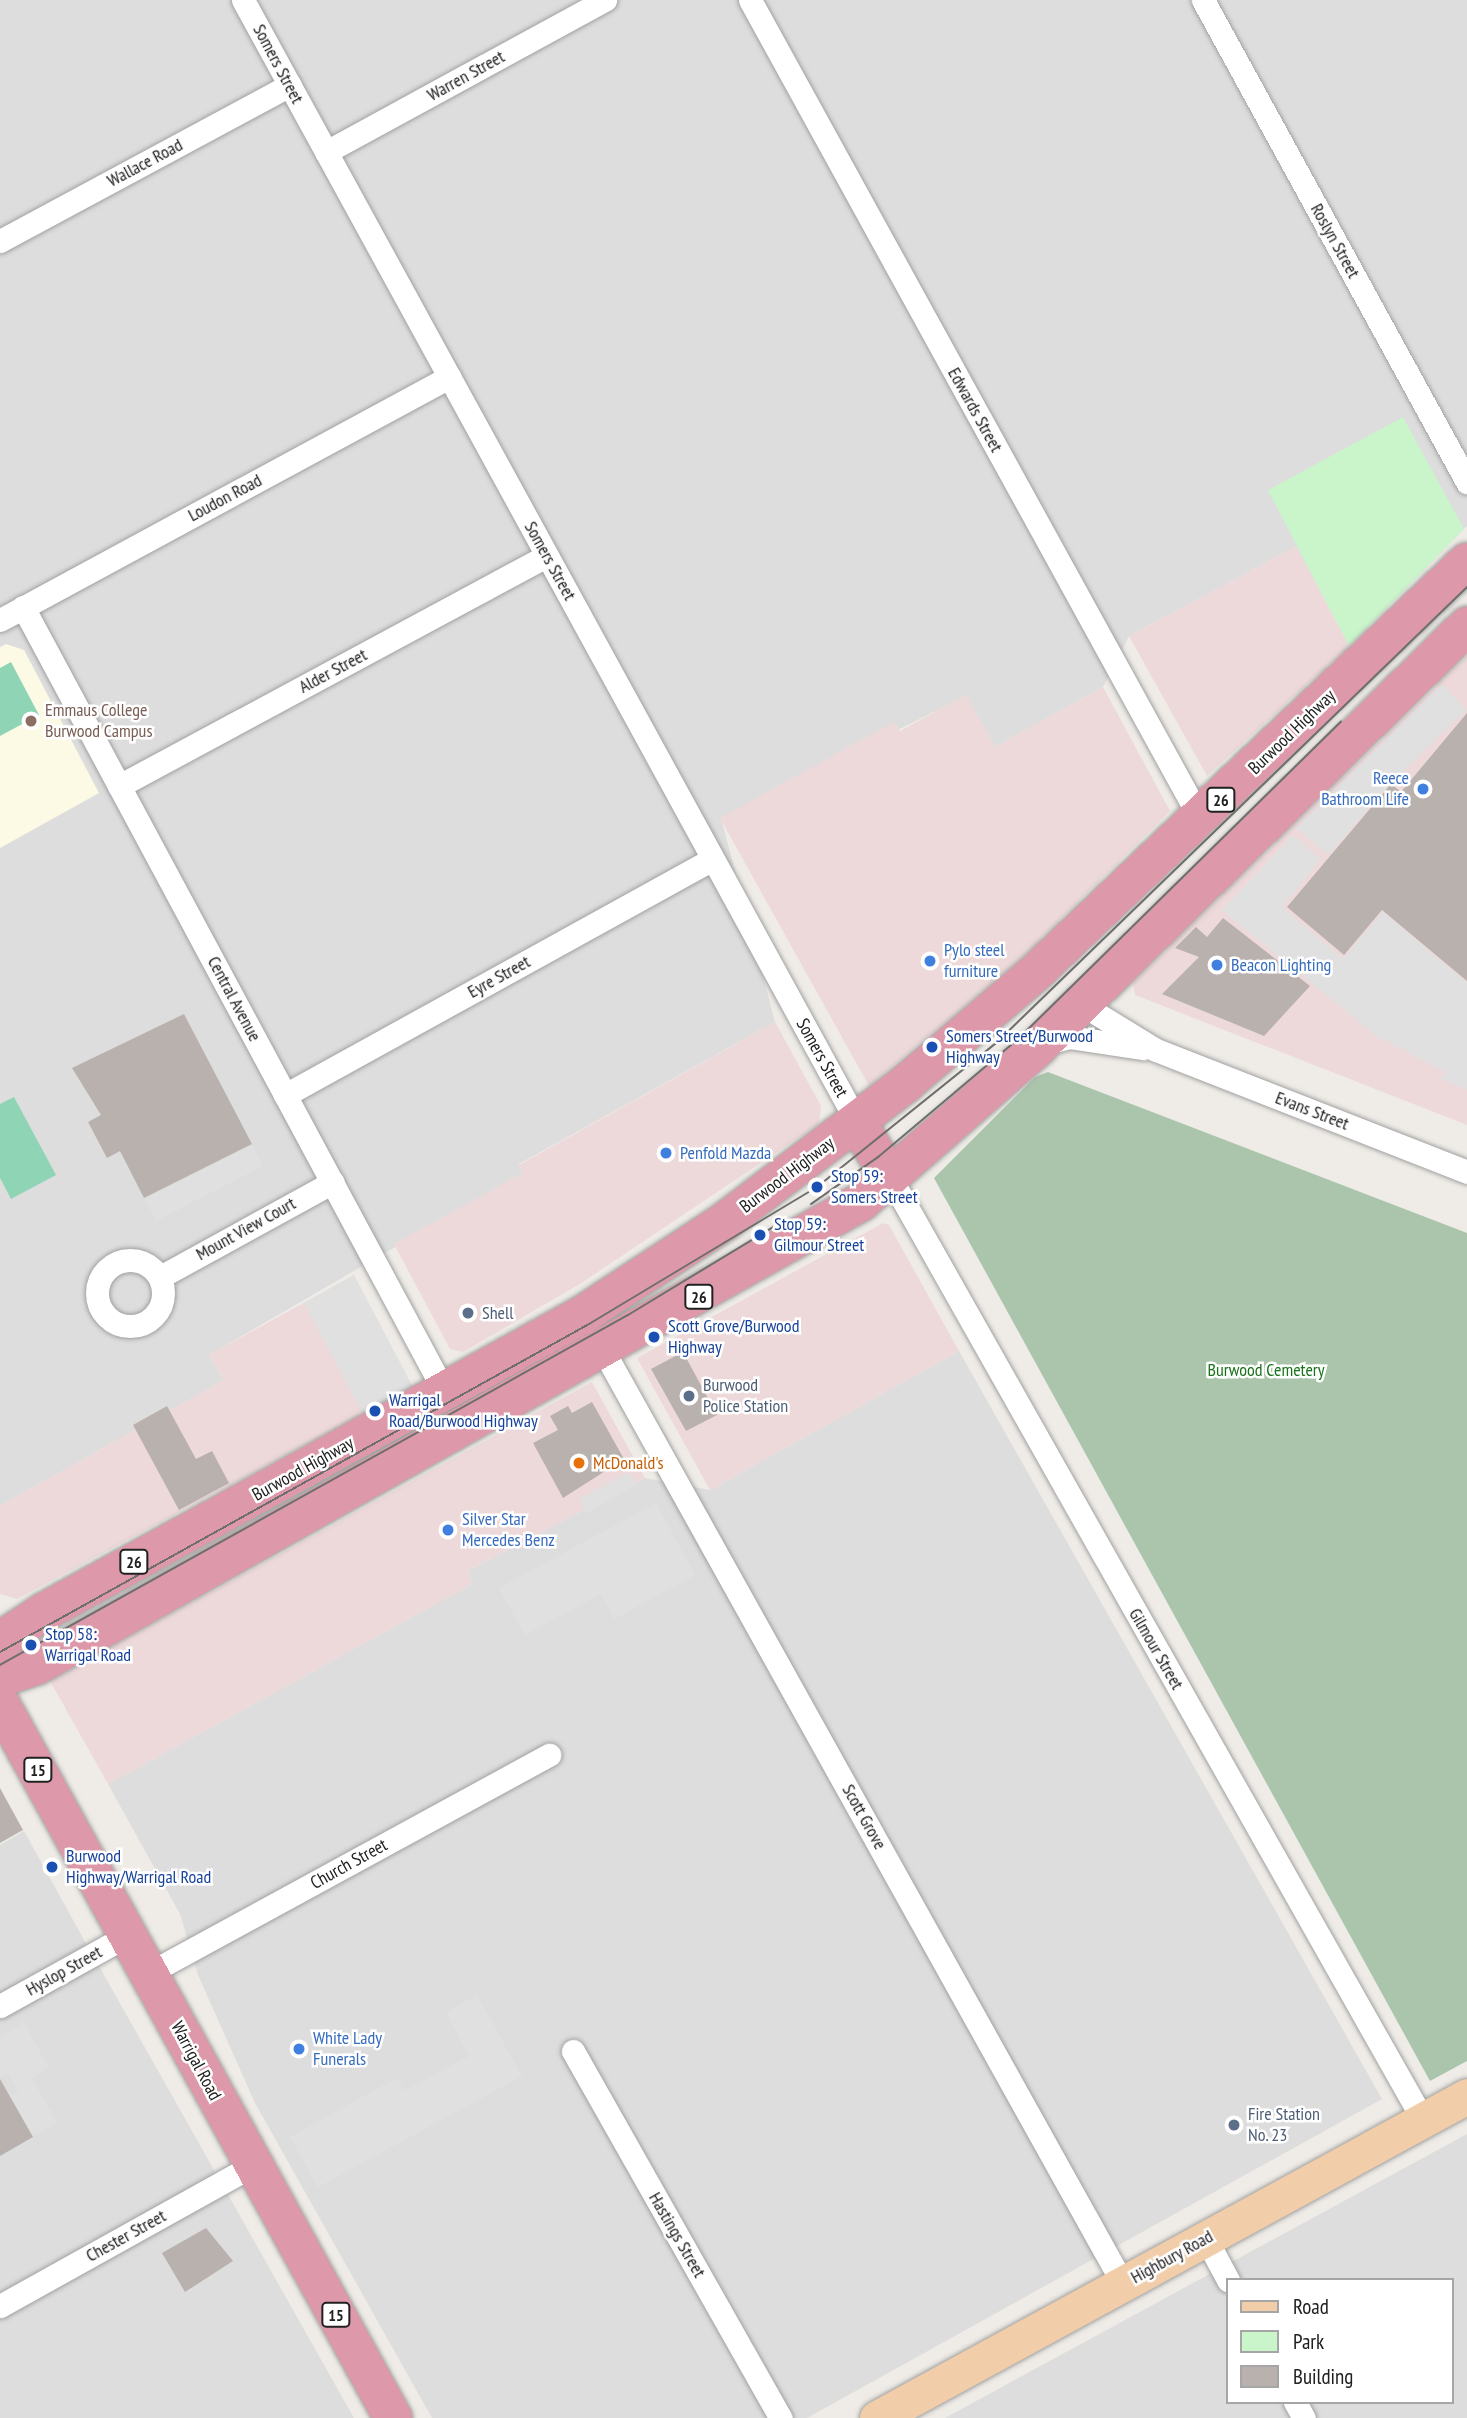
<!DOCTYPE html>
<html>
<head>
<meta charset="utf-8">
<style>
  body { margin:0 }
  #map { position:relative; width:1467px; height:2418px; overflow:hidden; background:#efece7; font-family:"PT Sans Narrow",sans-serif }
  div>[style] { position:absolute }
  .residential>* { inset:0; background:#dedddd }
  .commercial>* { inset:0; background:#eed9da }
  .education>* { inset:0; background:#fcfae4 }
  .cemetery>* { inset:0; background:#abc5ad }
  .park>* { inset:0; background:#caf4ca }
  .pitch>* { inset:0; background:#8fd5b5 }
  .parking>* { inset:0; background:#e0e0e0 }
  .building>* { inset:0; background:#b8b1ad }
  .roads { filter:drop-shadow(0 0 2px #a1a1a1) drop-shadow(0 0 2px #a1a1a1) }
  .street>* { height:23px; margin:-11.5px; padding:0 11.5px; transform-origin:11.5px; border-radius:11.5px; background:#fff }
  .street>.ring { margin:-11.5px; padding:0; box-sizing:content-box; background:none; border:23px solid #fff; border-radius:50% }
  .primary>* { height:35px; margin:-17.5px; padding:0 17.5px; transform-origin:17.5px; border-radius:17.5px; background:#f1cdaa }
  .highway>* { height:38px; margin:-19px; padding:0 19px; transform-origin:19px; border-radius:19px; background:#dd98aa }
  .tram>* { height:2px; margin:-1px; padding:0 1px; transform-origin:1px; border-radius:1px; background:#6e6e6e }
  .dots>* { width:19px; height:19px; translate:-50% -50%; box-sizing:border-box; border:4px solid #fff; border-radius:50% }
  span { translate:-50% -50%; white-space:nowrap; text-align:center; line-height:1.15; -webkit-text-stroke:5px #fff; paint-order:stroke }
  .shield-label span { padding:2px 5px; background:#fff; border:2px solid; border-radius:5px; -webkit-text-stroke-width:0 }
  .shield-label { font-size:16px; color:#202020; font-weight:700 }
  .street-label { font-size:18px; color:#202020 }
  .education-label { font-size:18px; color:#785e54 }
  .left { translate:0 -50%; text-align:left }
  .shop-label { font-size:18px; color:#366cbe }
  .right { translate:-100% -50%; text-align:right }
  .transit-label { font-size:18px; color:#164399 }
  .service-label { font-size:18px; color:#4e5e75 }
  .park-label { font-size:18px; color:#19731a }
  .food-label { font-size:18px; color:#c56008 }
  .legend { position:absolute; left:1226px; top:2278px; width:228px; height:126px; box-sizing:border-box; background:#fff; border:2px solid #a6a6a6; margin:0; padding:9px 12px; list-style:none; font-size:21px; color:#202020 }
  .legend li { display:flex; align-items:center; gap:14px; height:35px }
  .legend b { width:35px; border:2px solid #a6a6a6 }
</style>
</head>
<body>
<div id="map">
  <div class="residential">
    <div style="clip-path:polygon(0 0,1467px 0,1467px 526px,1349px 646px,1296px 547px,1129px 636px,1103px 687px,995px 747px,966px 696px,721px 818px,775px 1022px,519px 1164px,523px 1173px,209px 1355px,224px 1380px,0 1506px)"></div>
    <div style="clip-path:polygon(959px 1351px,1382px 2099px,807px 2418px,432px 2418px,255px 2103px,198px 1975px,180px 1914px,108px 1784px,472px 1584px,467px 1571px,645px 1478px,710px 1490px)"></div>
    <div style="clip-path:polygon(24px 1831px,78px 1929px,354px 2418px,0 2418px,0 1845px)"></div>
    <div style="clip-path:polygon(evenodd,1467px 2134px,1467px 2418px,945px 2418px,1467px 2134px,1227px 2280px,1451px 2280px,1451px 2402px,1227px 2402px,1227px 2280px)"></div>
  </div>
  <div class="commercial">
    <div style="clip-path:polygon(1296px 547px,1349px 646px,1207px 776px,1129px 636px)"></div>
    <div style="clip-path:polygon(1467px 656px,1467px 1125px,1135px 995px,1133px 983px)"></div>
    <div style="clip-path:polygon(1103px 687px,1170px 811px,1020px 959px,869px 1086px,720px 818px,894px 722px,900px 731px,966px 695px,995px 747px)"></div>
    <div style="clip-path:polygon(775px 1022px,821px 1106px,819px 1124px,580px 1284px,463px 1352px,450px 1349px,394px 1244px,523px 1173px,519px 1165px)"></div>
    <div style="clip-path:polygon(883px 1223px,889px 1225px,959px 1351px,710px 1490px,637px 1358px)"></div>
    <div style="clip-path:polygon(354px 1275px,363px 1414px,17px 1599px,0 1594px,0 1506px,224px 1380px,209px 1355px)"></div>
    <div style="clip-path:polygon(592px 1382px,645px 1478px,467px 1571px,472px 1584px,108px 1784px,50px 1681px)"></div>
  </div>
  <div class="education">
    <div style="clip-path:polygon(6px 644px,24px 650px,99px 793px,0 848px,0 647px)"></div>
  </div>
  <div class="cemetery">
    <div style="clip-path:polygon(1048px 1072px,1467px 1233px,1467px 2061px,1430px 2081px,934px 1178px,1035px 1077px)"></div>
  </div>
  <div class="park">
    <div style="clip-path:polygon(1403px 417px,1464px 529px,1349px 646px,1268px 490px)"></div>
  </div>
  <div class="pitch">
    <div style="clip-path:polygon(11px 662px,39px 715px,0 736px,0 668px)"></div>
    <div style="clip-path:polygon(14px 1097px,56px 1175px,11px 1199px,0 1178px,0 1104px)"></div>
  </div>
  <div class="parking">
    <div style="clip-path:polygon(1442px 684px,1466px 710px,1388px 786px,1328px 855px,1296px 828px)"></div>
    <div style="clip-path:polygon(1293px 835px,1321px 859px,1282px 907px,1343px 959px,1383px 912px,1467px 983px,1467px 1090px,1440px 1078px,1445px 1072px,1375px 1035px,1222px 910px)"></div>
    <div style="clip-path:polygon(252px 1144px,263px 1166px,156px 1221px,144px 1198px)"></div>
    <div style="clip-path:polygon(354px 1275px,413px 1387px,363px 1414px,304px 1303px)"></div>
    <div style="clip-path:polygon(630px 1472px,637px 1485px,584px 1514px,580px 1498px)"></div>
    <div style="clip-path:polygon(656px 1503px,695px 1575px,614px 1619px,601px 1594px,525px 1635px,499px 1588px)"></div>
    <div style="clip-path:polygon(477px 1995px,522px 2076px,318px 2187px,290px 2137px,397px 2078px,404px 2091px,469px 2056px,446px 2012px)"></div>
    <div style="clip-path:polygon(24px 2023px,49px 2068px,32px 2078px,57px 2123px,33px 2137px,10px 2096px,18px 2091px,8px 2073px,0 2077px,0 2037px)"></div>
  </div>
  <div class="building">
    <div style="clip-path:polygon(1467px 713px,1467px 981px,1382px 910px,1344px 955px,1287px 907px,1391px 784px,1401px 792px)"></div>
    <div style="clip-path:polygon(1223px 918px,1310px 986px,1264px 1036px,1162px 994px,1199px 957px,1175px 948px,1196px 927px,1207px 937px)"></div>
    <div style="clip-path:polygon(184px 1014px,252px 1144px,144px 1198px,120px 1151px,107px 1158px,88px 1122px,101px 1115px,72px 1068px)"></div>
    <div style="clip-path:polygon(683px 1352px,717px 1415px,686px 1431px,651px 1369px)"></div>
    <div style="clip-path:polygon(592px 1402px,624px 1459px,563px 1498px,533px 1443px,558px 1430px,550px 1416px,568px 1406px,572px 1413px)"></div>
    <div style="clip-path:polygon(167px 1406px,196px 1459px,212px 1451px,229px 1483px,179px 1510px,133px 1425px)"></div>
    <div style="clip-path:polygon(0 1788px,23px 1830px,0 1843px)"></div>
    <div style="clip-path:polygon(0 2079px,33px 2137px,0 2156px)"></div>
    <div style="clip-path:polygon(206px 2228px,233px 2261px,185px 2292px,162px 2253px)"></div>
  </div>
  <div class="roads">
    <div class="street">
      <div style="left:243px;top:0;width:1279px;rotate:61.31deg"></div>
      <div style="left:750px;top:0;width:936px;rotate:61.19deg"></div>
      <div style="left:1203px;top:0;width:550px;rotate:61.29deg"></div>
      <div style="left:326px;top:152px;width:318px;rotate:-28.6deg"></div>
      <div style="left:0;top:241px;width:329px;rotate:-28.3deg"></div>
      <div style="left:23px;top:607px;width:890px;rotate:61.76deg"></div>
      <div style="left:0;top:620px;width:511px;rotate:-28.42deg"></div>
      <div style="left:119px;top:786px;width:485px;rotate:-28.3deg"></div>
      <div style="left:1081px;top:1004px;width:88px;rotate:31.5deg"></div>
      <div style="left:1156px;top:1050px;width:334px;rotate:21.4deg"></div>
      <div style="left:1046px;top:1043px;width:25px;rotate:-14deg"></div>
      <div style="left:1070px;top:1037px;width:74px;rotate:8.6deg"></div>
      <div style="left:285px;top:1095px;width:488px;rotate:-28.9deg"></div>
      <div style="left:890px;top:1177px;width:1083px;rotate:60.52deg"></div>
      <div class="ring" style="left:97px;top:1260px;width:43px;height:43px"></div>
      <div style="left:160px;top:1277px;width:197px;rotate:-28.8deg"></div>
      <div style="left:603px;top:1350px;width:1069px;rotate:60.89deg"></div>
      <div style="left:149px;top:1973px;width:456px;rotate:-28.6deg"></div>
      <div style="left:0;top:2006px;width:146px;rotate:-29deg"></div>
      <div style="left:573px;top:2051px;width:422px;rotate:60.5deg"></div>
      <div style="left:1206px;top:2239px;width:47px;rotate:61.8deg"></div>
      <div style="left:0;top:2306px;width:288px;rotate:-29.1deg"></div>
      <div style="left:1295px;top:2402px;width:18px;rotate:61deg"></div>
    </div>
    <div class="primary">
      <div style="left:877px;top:2418px;width:672px;rotate:-28.62deg"></div>
    </div>
    <div class="highway">
      <div style="left:857px;top:1122px;width:64px;rotate:59deg"></div>
      <div style="left:0;top:1641px;width:53px;rotate:-33.4deg"></div>
      <div style="left:44px;top:1612px;width:617px;rotate:-28.89deg"></div>
      <div style="left:584px;top:1314px;width:168px;rotate:-33.3deg"></div>
      <div style="left:724px;top:1222px;width:228px;rotate:-37.3deg"></div>
      <div style="left:905px;top:1084px;width:171px;rotate:-40.5deg"></div>
      <div style="left:1035px;top:973px;width:596px;rotate:-43.57deg"></div>
      <div style="left:0;top:1678px;width:40px;rotate:-18.9deg"></div>
      <div style="left:38px;top:1665px;width:944px;rotate:-29.36deg"></div>
      <div style="left:861px;top:1202px;width:237px;rotate:-41.2deg"></div>
      <div style="left:1039px;top:1046px;width:600px;rotate:-44.46deg"></div>
      <div style="left:0;top:1703px;width:816px;rotate:61.2deg"></div>
    </div>
  </div>
  <div class="tram">
    <div style="left:811px;top:1204px;width:82px;rotate:-35deg"></div>
    <div style="left:878px;top:1157px;width:183px;rotate:-40.1deg"></div>
    <div style="left:1018px;top:1039px;width:453px;rotate:-44.5deg"></div>
    <div style="left:0;top:1652px;width:674px;rotate:-29.11deg"></div>
    <div style="left:589px;top:1324px;width:266px;rotate:-31deg"></div>
    <div style="left:817px;top:1187px;width:228px;rotate:-38.8deg"></div>
    <div style="left:995px;top:1044px;width:657px;rotate:-44.07deg"></div>
    <div style="left:0;top:1665px;width:719px;rotate:-29.13deg"></div>
    <div style="left:628px;top:1315px;width:172px;rotate:-31.2deg"></div>
  </div>
  <div class="dots">
    <div style="left:31px;top:721px;background:#8d6e63"></div>
    <div style="left:1423px;top:789px;background:#3f7fe0"></div>
    <div style="left:930px;top:961px;background:#3f7fe0"></div>
    <div style="left:1217px;top:965px;background:#3f7fe0"></div>
    <div style="left:932px;top:1047px;background:#1a4fb4"></div>
    <div style="left:666px;top:1153px;background:#3f7fe0"></div>
    <div style="left:817px;top:1187px;background:#1a4fb4"></div>
    <div style="left:760px;top:1235px;background:#1a4fb4"></div>
    <div style="left:468px;top:1313px;background:#5c6f8a"></div>
    <div style="left:654px;top:1337px;background:#1a4fb4"></div>
    <div style="left:689px;top:1396px;background:#5c6f8a"></div>
    <div style="left:375px;top:1411px;background:#1a4fb4"></div>
    <div style="left:579px;top:1463px;background:#e8710a"></div>
    <div style="left:448px;top:1530px;background:#3f7fe0"></div>
    <div style="left:31px;top:1645px;background:#1a4fb4"></div>
    <div style="left:52px;top:1867px;background:#1a4fb4"></div>
    <div style="left:299px;top:2049px;background:#3f7fe0"></div>
    <div style="left:1234px;top:2125px;background:#5c6f8a"></div>
  </div>
  <div class="shield-label">
    <span style="left:1221px;top:800px">26</span>
    <span style="left:699px;top:1297px">26</span>
    <span style="left:134px;top:1562px">26</span>
    <span style="left:38px;top:1770px">15</span>
    <span style="left:336px;top:2315px">15</span>
  </div>
  <div class="street-label">
    <span style="left:278px;top:64px;rotate:62deg">Somers Street</span>
    <span style="left:466px;top:76px;rotate:-29deg">Warren Street</span>
    <span style="left:145px;top:163px;rotate:-28deg">Wallace Road</span>
    <span style="left:1335px;top:241px;rotate:61deg">Roslyn Street</span>
    <span style="left:975px;top:410px;rotate:61deg">Edwards Street</span>
    <span style="left:225px;top:498px;rotate:-28deg">Loudon Road</span>
    <span style="left:550px;top:561px;rotate:61deg">Somers Street</span>
    <span style="left:333px;top:671px;rotate:-28deg">Alder Street</span>
    <span style="left:1292px;top:732px;rotate:-44deg">Burwood Highway</span>
    <span style="left:499px;top:977px;rotate:-29deg">Eyre Street</span>
    <span style="left:234px;top:999px;rotate:62deg">Central Avenue</span>
    <span style="left:822px;top:1058px;rotate:61deg">Somers Street</span>
    <span style="left:1312px;top:1111px;rotate:21deg">Evans Street</span>
    <span style="left:787px;top:1175px;rotate:-37deg">Burwood Highway</span>
    <span style="left:246px;top:1229px;rotate:-29deg">Mount View Court</span>
    <span style="left:303px;top:1469px;rotate:-29deg">Burwood Highway</span>
    <span style="left:1156px;top:1649px;rotate:60deg">Gilmour Street</span>
    <span style="left:864px;top:1817px;rotate:61deg">Scott Grove</span>
    <span style="left:349px;top:1864px;rotate:-29deg">Church Street</span>
    <span style="left:64px;top:1971px;rotate:-29deg">Hyslop Street</span>
    <span style="left:196px;top:2061px;rotate:62deg">Warrigal Road</span>
    <span style="left:677px;top:2235px;rotate:60deg">Hastings Street</span>
    <span style="left:126px;top:2236px;rotate:-29deg">Chester Street</span>
    <span style="left:1172px;top:2257px;rotate:-29deg">Highbury Road</span>
  </div>
  <div class="education-label">
    <span class="left" style="left:45px;top:721px">Emmaus College<br>Burwood Campus</span>
  </div>
  <div class="shop-label">
    <span class="right" style="left:1409px;top:789px">Reece<br>Bathroom Life</span>
    <span class="left" style="left:944px;top:961px">Pylo steel<br>furniture</span>
    <span class="left" style="left:1231px;top:965px">Beacon Lighting</span>
    <span class="left" style="left:680px;top:1153px">Penfold Mazda</span>
    <span class="left" style="left:462px;top:1530px">Silver Star<br>Mercedes Benz</span>
    <span class="left" style="left:313px;top:2049px">White Lady<br>Funerals</span>
  </div>
  <div class="transit-label">
    <span class="left" style="left:946px;top:1047px">Somers Street/Burwood<br>Highway</span>
    <span class="left" style="left:831px;top:1187px">Stop 59:<br>Somers Street</span>
    <span class="left" style="left:774px;top:1235px">Stop 59:<br>Gilmour Street</span>
    <span class="left" style="left:668px;top:1337px">Scott Grove/Burwood<br>Highway</span>
    <span class="left" style="left:389px;top:1411px">Warrigal<br>Road/Burwood Highway</span>
    <span class="left" style="left:45px;top:1645px">Stop 58:<br>Warrigal Road</span>
    <span class="left" style="left:66px;top:1867px">Burwood<br>Highway/Warrigal Road</span>
  </div>
  <div class="service-label">
    <span class="left" style="left:482px;top:1313px">Shell</span>
    <span class="left" style="left:703px;top:1396px">Burwood<br>Police Station</span>
    <span class="left" style="left:1248px;top:2125px">Fire Station<br>No. 23</span>
  </div>
  <div class="park-label">
    <span style="left:1266px;top:1370px">Burwood Cemetery</span>
  </div>
  <div class="food-label">
    <span class="left" style="left:593px;top:1463px">McDonald's</span>
  </div>
  <ul class="legend">
  <li><b style="height:9px;background:#f1cdaa"></b>Road</li>
  <li><b style="height:19px;background:#caf4ca"></b>Park</li>
  <li><b style="height:19px;background:#b8b1ad"></b>Building</li>
  </ul>
</div>
</body>
</html>
